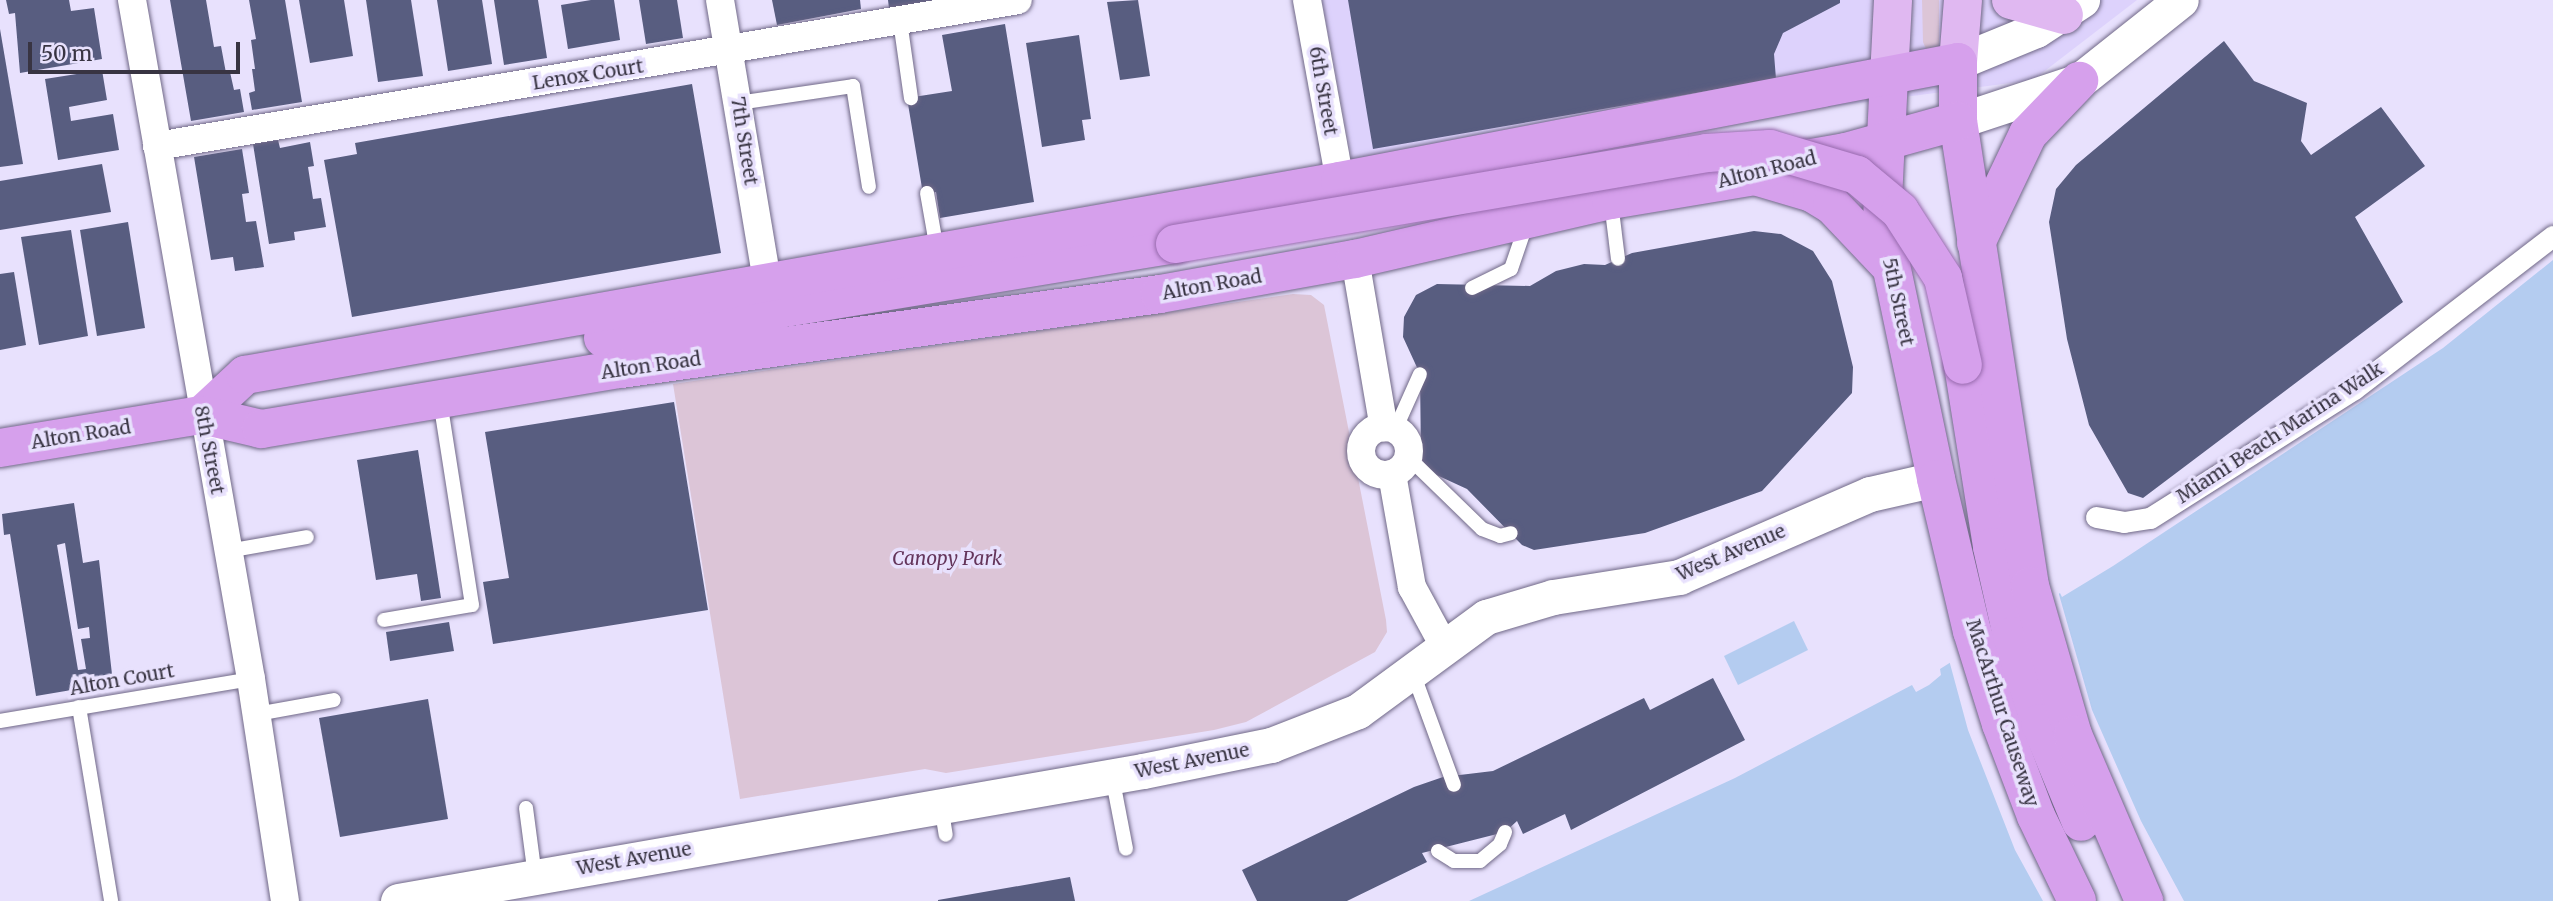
<!DOCTYPE html>
<html>
<head>
<meta charset="utf-8">
<style>
  body { margin:0 }
  #map { position:relative; width:2553px; height:901px; overflow:hidden; background:#e8e1fd; font-family:Merriweather,serif }
  div>[style] { position:absolute }
  .built>* { inset:0; background:#ddd2fc }
  .green>* { inset:0; background:#dcc5d7 }
  .water>* { inset:0; background:#b4ccf0 }
  .pier>* { inset:0; background:#e8e1fd }
  .building>* { inset:0; background:#585d80 }
  .roads { filter:drop-shadow(0 0 2px #706887) drop-shadow(0 0 2px #706887) }
  .service>* { height:14px; margin:-7px; padding:0 7px; transform-origin:7px; border-radius:7px; background:#fff }
  .pedestrian>* { height:21px; margin:-10.5px; padding:0 10.5px; transform-origin:10.5px; border-radius:10.5px; background:#fff }
  .minor>* { height:28px; margin:-14px; padding:0 14px; transform-origin:14px; border-radius:14px; background:#fff }
  .minor>.ring { margin:-14px; padding:0; box-sizing:content-box; background:none; border:28px solid #fff; border-radius:50% }
  .tertiary>* { height:35px; margin:-17.5px; padding:0 17.5px; transform-origin:17.5px; border-radius:17.5px; background:#fff }
  .primary>* { height:38px; margin:-19px; padding:0 19px; transform-origin:19px; border-radius:19px; background:#e0b8f1 }
  .trunk>* { height:38px; margin:-19px; padding:0 19px; transform-origin:19px; border-radius:19px; background:#d6a0ec }
  .bridges { filter:drop-shadow(0 0 2px #986bae) drop-shadow(0 0 2px #986bae) }
  .trunk-bridge>* { height:38px; margin:-19px; padding:0 19px; transform-origin:19px; border-radius:19px; background:#d6a0ec }
  span { translate:-50% -50%; white-space:nowrap; text-align:center; line-height:1.15; -webkit-text-stroke:7px #e8e1fd; paint-order:stroke }
  .street-label { font-size:19px; color:#383442 }
  .park-label { font-size:19px; color:#64355b; font-style:italic }
  .scale { position:absolute; left:28px; top:42px; width:212px; height:32px; box-sizing:border-box; border:4px solid #383442; border-top:0; padding-left:9px; font-size:21px; line-height:24px; white-space:nowrap; color:#383442; -webkit-text-stroke:5px #e8e1fd; paint-order:stroke }
</style>
</head>
<body>
<div id="map">
  <div class="built">
    <div style="clip-path:polygon(1322px 0,2137px 0,2033px 80px,1354px 170px)"></div>
  </div>
  <div class="green">
    <div style="clip-path:polygon(1922px 0,1939px 0,1939px 50px,1927px 51px,1923px 42px)"></div>
    <div style="clip-path:polygon(1293px 294px,1311px 295px,1324px 305px,1386px 620px,1387px 632px,1375px 652px,1246px 722px,1214px 730px,946px 773px,925px 769px,740px 799px,673px 384px)"></div>
  </div>
  <div class="water">
    <div style="clip-path:polygon(2553px 260px,2553px 901px,1469px 901px,1735px 778px,1912px 685px,1916px 692px,1929px 685px,1941px 675px,1940px 669px,2060px 593px,2062px 597px,2113px 566px,2443px 348px)"></div>
    <div style="clip-path:polygon(1794px 621px,1808px 650px,1738px 685px,1724px 656px)"></div>
  </div>
  <div class="pier">
    <div style="clip-path:polygon(2058px 591px,2092px 710px,2141px 821px,2184px 901px,2043px 901px,2015px 850px,1968px 730px,1949px 660px)"></div>
  </div>
  <div class="building">
    <div style="clip-path:polygon(6px 0,69px 0,71px 11px,94px 8px,102px 59px,20px 73px,15px 13px,9px 14px)"></div>
    <div style="clip-path:polygon(170px 0,206px 0,214px 47px,221px 46px,226px 73px,230px 72px,234px 90px,240px 89px,244px 112px,191px 121px)"></div>
    <div style="clip-path:polygon(249px 0,285px 0,302px 102px,252px 110px,249px 93px,255px 91px,252px 69px,255px 69px,251px 40px,256px 39px)"></div>
    <div style="clip-path:polygon(299px 0,344px 0,353px 56px,310px 63px)"></div>
    <div style="clip-path:polygon(366px 0,411px 0,423px 76px,378px 82px)"></div>
    <div style="clip-path:polygon(437px 0,482px 0,492px 64px,448px 71px)"></div>
    <div style="clip-path:polygon(494px 0,538px 0,547px 58px,504px 65px)"></div>
    <div style="clip-path:polygon(591px 0,614px 0,620px 40px,568px 49px,561px 5px)"></div>
    <div style="clip-path:polygon(639px 0,677px 0,683px 38px,646px 44px)"></div>
    <div style="clip-path:polygon(772px 0,860px 0,861px 9px,777px 25px)"></div>
    <div style="clip-path:polygon(888px 0,931px 0,932px 1px,889px 8px)"></div>
    <div style="clip-path:polygon(1138px 0,1150px 76px,1120px 80px,1107px 2px)"></div>
    <div style="clip-path:polygon(1348px 0,1840px 0,1840px 3px,1783px 33px,1774px 54px,1776px 79px,1373px 149px)"></div>
    <div style="clip-path:polygon(1005px 24px,1034px 202px,940px 218px,936px 192px,923px 194px,907px 98px,952px 91px,942px 35px)"></div>
    <div style="clip-path:polygon(0 29px,23px 164px,0 167px)"></div>
    <div style="clip-path:polygon(1079px 35px,1091px 119px,1082px 120px,1085px 140px,1042px 147px,1026px 43px)"></div>
    <div style="clip-path:polygon(2224px 41px,2254px 81px,2307px 103px,2301px 141px,2311px 155px,2381px 107px,2425px 166px,2355px 217px,2403px 302px,2143px 498px,2128px 493px,2089px 425px,2067px 339px,2049px 222px,2056px 189px,2076px 165px)"></div>
    <div style="clip-path:polygon(102px 70px,107px 100px,69px 107px,71px 121px,113px 114px,119px 150px,58px 160px,45px 79px)"></div>
    <div style="clip-path:polygon(692px 84px,721px 253px,352px 317px,324px 160px,357px 154px,355px 143px)"></div>
    <div style="clip-path:polygon(278px 140px,280px 148px,310px 142px,314px 166px,308px 167px,313px 199px,321px 198px,326px 227px,294px 232px,295px 240px,269px 244px,253px 144px)"></div>
    <div style="clip-path:polygon(242px 149px,249px 193px,242px 194px,246px 222px,256px 221px,264px 267px,235px 271px,233px 257px,211px 260px,194px 157px)"></div>
    <div style="clip-path:polygon(102px 164px,111px 212px,0 230px,0 181px)"></div>
    <div style="clip-path:polygon(128px 222px,145px 328px,97px 336px,80px 230px)"></div>
    <div style="clip-path:polygon(71px 230px,88px 336px,39px 345px,21px 237px)"></div>
    <div style="clip-path:polygon(1754px 231px,1781px 234px,1813px 251px,1832px 281px,1853px 367px,1852px 393px,1762px 491px,1645px 533px,1534px 550px,1522px 545px,1467px 489px,1430px 472px,1421px 458px,1420px 374px,1403px 337px,1404px 317px,1416px 295px,1437px 284px,1530px 286px,1556px 271px,1584px 264px,1605px 265px,1632px 253px)"></div>
    <div style="clip-path:polygon(14px 272px,26px 345px,0 350px,0 274px)"></div>
    <div style="clip-path:polygon(674px 402px,708px 610px,493px 644px,483px 582px,509px 578px,485px 432px)"></div>
    <div style="clip-path:polygon(418px 450px,441px 598px,421px 601px,417px 574px,376px 580px,357px 460px)"></div>
    <div style="clip-path:polygon(evenodd,74px 503px,83px 563px,99px 560px,113px 683px,36px 696px,10px 534px,4px 535px,2px 514px,74px 503px,65px 543px,78px 629px,89px 627px,90px 638px,81px 639px,86px 669px,78px 670px,57px 545px,65px 543px)"></div>
    <div style="clip-path:polygon(449px 622px,454px 651px,390px 661px,386px 632px)"></div>
    <div style="clip-path:polygon(1713px 678px,1745px 740px,1571px 830px,1565px 814px,1523px 834px,1517px 821px,1505px 832px,1422px 853px,1427px 862px,1347px 901px,1257px 901px,1242px 870px,1414px 787px,1443px 777px,1493px 771px,1644px 698px,1650px 710px)"></div>
    <div style="clip-path:polygon(428px 699px,448px 819px,340px 837px,319px 718px)"></div>
    <div style="clip-path:polygon(1070px 877px,1075px 901px,938px 901px,938px 900px)"></div>
  </div>
  <div class="roads">
    <div class="service">
      <div style="left:900px;top:21px;width:78px;rotate:81.9deg"></div>
      <div style="left:738px;top:103px;width:116px;rotate:-8.4deg"></div>
      <div style="left:853px;top:86px;width:102px;rotate:81deg"></div>
      <div style="left:927px;top:193px;width:58px;rotate:80deg"></div>
      <div style="left:1611px;top:202px;width:57px;rotate:83deg"></div>
      <div style="left:1472px;top:288px;width:43px;rotate:-26deg"></div>
      <div style="left:1511px;top:269px;width:50px;rotate:-71.2deg"></div>
      <div style="left:1395px;top:430px;width:61px;rotate:-65.9deg"></div>
      <div style="left:1408px;top:457px;width:103px;rotate:44.2deg"></div>
      <div style="left:1482px;top:529px;width:19px;rotate:21deg"></div>
      <div style="left:1500px;top:536px;width:11px;rotate:-15deg"></div>
      <div style="left:228px;top:551px;width:80px;rotate:-10deg"></div>
      <div style="left:384px;top:620px;width:89px;rotate:-9.7deg"></div>
      <div style="left:472px;top:605px;width:206px;rotate:-98.9deg"></div>
      <div style="left:1413px;top:673px;width:119px;rotate:69.9deg"></div>
      <div style="left:79px;top:707px;width:197px;rotate:80.6deg"></div>
      <div style="left:257px;top:714px;width:78px;rotate:-10.3deg"></div>
      <div style="left:0;top:721px;width:254px;rotate:-9.5deg"></div>
      <div style="left:1112px;top:776px;width:74px;rotate:79.1deg"></div>
      <div style="left:941px;top:805px;width:30px;rotate:81deg"></div>
      <div style="left:526px;top:808px;width:69px;rotate:82.5deg"></div>
      <div style="left:1438px;top:851px;width:19px;rotate:32deg"></div>
      <div style="left:1454px;top:861px;width:26px"></div>
      <div style="left:1480px;top:861px;width:26px;rotate:-40deg"></div>
      <div style="left:1500px;top:844px;width:13px;rotate:-67deg"></div>
    </div>
    <div class="pedestrian">
      <div style="left:2096px;top:517px;width:28px;rotate:10deg"></div>
      <div style="left:2124px;top:522px;width:26px;rotate:-9deg"></div>
      <div style="left:2150px;top:518px;width:241px;rotate:-32.3deg"></div>
      <div style="left:2354px;top:389px;width:251px;rotate:-37.6deg"></div>
    </div>
    <div class="minor">
      <div style="left:132px;top:0;width:689px;rotate:80.06deg"></div>
      <div style="left:251px;top:679px;width:225px;rotate:81.3deg"></div>
      <div style="left:720px;top:0;width:286px;rotate:80.5deg"></div>
      <div style="left:1307px;top:0;width:184px;rotate:79.7deg"></div>
      <div style="left:157px;top:146px;width:873px;rotate:-9.62deg"></div>
      <div style="left:1355px;top:259px;width:171px;rotate:80.3deg"></div>
      <div class="ring" style="left:1361px;top:427px;width:20px;height:20px"></div>
      <div style="left:1392px;top:474px;width:115px;rotate:80deg"></div>
      <div style="left:1412px;top:587px;width:67px;rotate:61.5deg"></div>
    </div>
    <div class="tertiary">
      <div style="left:1958px;top:62px;width:84px;rotate:-22.3deg"></div>
      <div style="left:2036px;top:30px;width:55px;rotate:-33.1deg"></div>
      <div style="left:1958px;top:121px;width:127px;rotate:-18.3deg"></div>
      <div style="left:2079px;top:81px;width:130px;rotate:-38.5deg"></div>
      <div style="left:398px;top:901px;width:756px;rotate:-9.9deg"></div>
      <div style="left:1143px;top:771px;width:131px;rotate:-11.5deg"></div>
      <div style="left:1271px;top:745px;width:93px;rotate:-21.3deg"></div>
      <div style="left:1358px;top:711px;width:159px;rotate:-36.3deg"></div>
      <div style="left:1486px;top:617px;width:70px;rotate:-16.6deg"></div>
      <div style="left:1553px;top:597px;width:128px;rotate:-9deg"></div>
      <div style="left:1679px;top:577px;width:208px;rotate:-23.5deg"></div>
      <div style="left:1870px;top:494px;width:68px;rotate:-12.8deg"></div>
    </div>
    <div class="primary">
      <div style="left:2011px;top:0;width:55px;rotate:15.8deg"></div>
      <div style="left:1958px;top:62px;width:62px;rotate:-85.4deg"></div>
      <div style="left:1889px;top:77px;width:77px;rotate:-87deg"></div>
    </div>
    <div class="trunk">
      <div style="left:1889px;top:77px;width:145px;rotate:92.8deg"></div>
      <div style="left:1882px;top:222px;width:263px;rotate:78.1deg"></div>
      <div style="left:1936px;top:479px;width:156px;rotate:76.7deg"></div>
      <div style="left:1972px;top:631px;width:97px;rotate:72.7deg"></div>
      <div style="left:2001px;top:724px;width:98px;rotate:69.2deg"></div>
      <div style="left:2036px;top:816px;width:94px;rotate:64.2deg"></div>
      <div style="left:1755px;top:176px;width:59px;rotate:16.6deg"></div>
      <div style="left:1812px;top:193px;width:23px;rotate:31deg"></div>
      <div style="left:1832px;top:205px;width:83px;rotate:46.5deg"></div>
      <div style="left:1976px;top:243px;width:121px;rotate:-64.5deg"></div>
      <div style="left:2028px;top:134px;width:74px;rotate:-46.1deg"></div>
      <div style="left:603px;top:338px;width:580px;rotate:-9.33deg"></div>
      <div style="left:1963px;top:365px;width:184px;rotate:80.9deg"></div>
      <div style="left:1992px;top:547px;width:91px;rotate:77.3deg"></div>
      <div style="left:2012px;top:636px;width:91px;rotate:72.2deg"></div>
      <div style="left:2040px;top:723px;width:107px;rotate:67.5deg"></div>
      <div style="left:202px;top:415px;width:59px;rotate:-42.9deg"></div>
      <div style="left:245px;top:375px;width:1112px;rotate:-10.05deg"></div>
      <div style="left:1340px;top:181px;width:629px;rotate:-10.9deg"></div>
      <div style="left:1958px;top:62px;width:59px;rotate:90deg"></div>
      <div style="left:1958px;top:121px;width:471px;rotate:81.2deg"></div>
      <div style="left:2030px;top:586px;width:155px;rotate:73.9deg"></div>
      <div style="left:2073px;top:735px;width:181px;rotate:66.8deg"></div>
      <div style="left:0;top:448px;width:205px;rotate:-9.3deg"></div>
      <div style="left:202px;top:415px;width:61px;rotate:13.3deg"></div>
      <div style="left:261px;top:429px;width:365px;rotate:-9.5deg"></div>
      <div style="left:621px;top:369px;width:544px;rotate:-7.92deg"></div>
      <div style="left:1160px;top:294px;width:198px;rotate:-10.2deg"></div>
      <div style="left:1355px;top:259px;width:263px;rotate:-13deg"></div>
      <div style="left:1611px;top:200px;width:146px;rotate:-9.5deg"></div>
      <div style="left:1755px;top:176px;width:20px;rotate:-33deg"></div>
      <div style="left:1772px;top:165px;width:75px;rotate:-10deg"></div>
      <div style="left:1846px;top:152px;width:116px;rotate:-15.5deg"></div>
    </div>
  </div>
  <div class="bridges">
    <div class="trunk-bridge">
      <div style="left:1175px;top:244px;width:540px;rotate:-9.71deg"></div>
      <div style="left:1707px;top:153px;width:63px;rotate:-3.6deg"></div>
      <div style="left:1770px;top:149px;width:91px;rotate:16.6deg"></div>
      <div style="left:1857px;top:175px;width:56px;rotate:39.9deg"></div>
      <div style="left:1900px;top:211px;width:80px;rotate:57.3deg"></div>
      <div style="left:1943px;top:278px;width:89px;rotate:77.1deg"></div>
    </div>
  </div>
  <div class="street-label">
    <span style="left:588px;top:75px;rotate:-9deg">Lenox Court</span>
    <span style="left:1323px;top:91px;rotate:80deg">6th Street</span>
    <span style="left:744px;top:141px;rotate:81deg">7th Street</span>
    <span style="left:1767px;top:170px;rotate:-14deg">Alton Road</span>
    <span style="left:1212px;top:285px;rotate:-10deg">Alton Road</span>
    <span style="left:1898px;top:302px;rotate:78deg">5th Street</span>
    <span style="left:651px;top:366px;rotate:-8deg">Alton Road</span>
    <span style="left:2280px;top:433px;rotate:-33deg">Miami Beach Marina Walk</span>
    <span style="left:81px;top:435px;rotate:-9deg">Alton Road</span>
    <span style="left:209px;top:450px;rotate:79deg">8th Street</span>
    <span style="left:1731px;top:553px;rotate:-23deg">West Avenue</span>
    <span style="left:122px;top:680px;rotate:-10deg">Alton Court</span>
    <span style="left:2002px;top:713px;rotate:72deg">MacArthur Causeway</span>
    <span style="left:1192px;top:761px;rotate:-11deg">West Avenue</span>
    <span style="left:634px;top:859px;rotate:-10deg">West Avenue</span>
  </div>
  <div class="park-label">
    <span style="left:947px;top:559px">Canopy Park</span>
  </div>
  <div class="scale">50 m</div>
</div>
</body>
</html>
